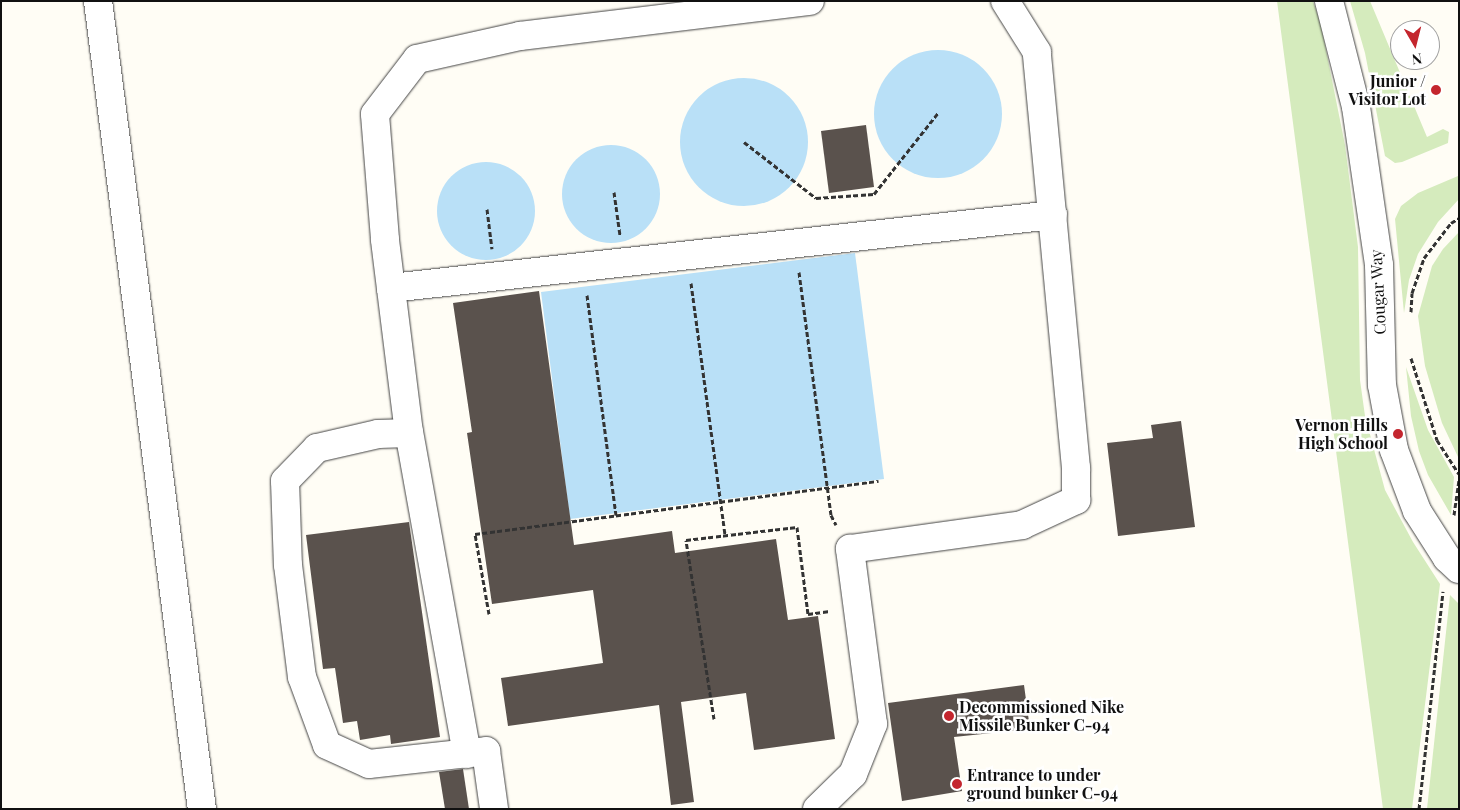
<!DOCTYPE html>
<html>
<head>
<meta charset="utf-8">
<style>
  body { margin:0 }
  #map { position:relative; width:1460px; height:810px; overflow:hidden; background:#fffdf5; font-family:"Playfair Display",serif }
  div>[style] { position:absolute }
  .green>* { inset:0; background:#d5ebbd }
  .water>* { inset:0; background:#b9e0f7 }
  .round { border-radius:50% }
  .building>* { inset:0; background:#5a524d }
  .path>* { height:3px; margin-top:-1.5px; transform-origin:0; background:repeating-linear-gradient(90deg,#333 0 5px,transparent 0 7.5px) }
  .roads { filter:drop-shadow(0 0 1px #444) drop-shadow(0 0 1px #444) }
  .minor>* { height:28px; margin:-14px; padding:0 14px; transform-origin:14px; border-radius:14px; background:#fff }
  .dots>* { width:14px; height:14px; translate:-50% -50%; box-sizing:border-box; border:2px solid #fff; border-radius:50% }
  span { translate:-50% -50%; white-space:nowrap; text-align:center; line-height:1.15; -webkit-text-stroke:5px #fff; paint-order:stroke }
  .poi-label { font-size:16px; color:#111; font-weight:700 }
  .right { translate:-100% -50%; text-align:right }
  .left { translate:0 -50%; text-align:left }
  .street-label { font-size:16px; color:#111 }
  .frame { position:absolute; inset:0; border:2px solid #111; pointer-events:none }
  .north { position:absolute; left:1390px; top:20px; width:50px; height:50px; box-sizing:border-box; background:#fff; border:1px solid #a0a0a0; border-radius:50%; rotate:172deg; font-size:14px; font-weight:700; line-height:20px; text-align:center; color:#111 }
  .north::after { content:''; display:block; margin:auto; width:18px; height:22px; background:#c4262e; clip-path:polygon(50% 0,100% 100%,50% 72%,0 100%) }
</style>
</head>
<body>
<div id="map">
  <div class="green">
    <div style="clip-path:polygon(1277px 1px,1313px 1px,1321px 25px,1345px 145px,1358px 247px,1360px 380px,1365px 416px,1385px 490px,1413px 542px,1440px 584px,1412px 809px,1383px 809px)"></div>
    <div style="clip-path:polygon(1350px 1px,1370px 1px,1427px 137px,1443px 129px,1449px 132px,1448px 143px,1402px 162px,1395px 163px,1385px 156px,1365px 53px)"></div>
    <div style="clip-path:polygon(1458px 176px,1459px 199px,1438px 222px,1418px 254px,1409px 280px,1404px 313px,1395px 219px,1401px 206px,1418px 193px)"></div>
    <div style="clip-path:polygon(1459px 232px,1459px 459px,1442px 423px,1425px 366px,1418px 316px,1432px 266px,1443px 249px)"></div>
    <div style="clip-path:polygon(1406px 367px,1428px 430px,1454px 477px,1451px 515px,1428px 475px,1419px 451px,1411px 416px)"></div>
    <div style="clip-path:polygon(1450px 595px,1459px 604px,1459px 809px,1427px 809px)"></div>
  </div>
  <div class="water">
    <div class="round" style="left:874px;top:50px;width:128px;height:128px"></div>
    <div class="round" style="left:680px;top:78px;width:128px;height:128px"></div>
    <div class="round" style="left:562px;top:145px;width:98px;height:98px"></div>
    <div class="round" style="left:437px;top:162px;width:98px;height:98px"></div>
    <div style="clip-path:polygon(855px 253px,884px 479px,570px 519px,541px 292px)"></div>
  </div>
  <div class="building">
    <div style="clip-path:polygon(866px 125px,874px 187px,829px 193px,821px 131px)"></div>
    <div style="clip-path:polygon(539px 291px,574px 545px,672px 531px,675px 553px,776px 539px,788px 620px,818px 616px,835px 739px,754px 750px,746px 693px,681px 702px,694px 802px,671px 805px,659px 705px,508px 726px,501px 678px,603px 663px,593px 590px,492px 604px,467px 433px,472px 432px,453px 303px)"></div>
    <div style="clip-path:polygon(1181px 421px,1195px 527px,1118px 536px,1107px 443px,1153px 438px,1151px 425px)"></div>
    <div style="clip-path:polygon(409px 522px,440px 737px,391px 744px,390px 735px,360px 740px,357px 721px,343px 723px,335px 668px,323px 669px,306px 535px)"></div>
    <div style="clip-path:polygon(1024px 685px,1030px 729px,954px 737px,962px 791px,902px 801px,888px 703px)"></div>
    <div style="clip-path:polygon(463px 769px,469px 809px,445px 809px,439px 772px)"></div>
  </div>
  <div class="path">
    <div style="left:744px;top:142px;width:91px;rotate:37.9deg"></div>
    <div style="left:816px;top:198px;width:58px;rotate:-3.9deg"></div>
    <div style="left:874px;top:194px;width:103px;rotate:-51.7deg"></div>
    <div style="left:614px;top:192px;width:43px;rotate:82.1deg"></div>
    <div style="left:487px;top:209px;width:40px;rotate:82.9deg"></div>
    <div style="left:799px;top:272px;width:245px;rotate:82.5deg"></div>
    <div style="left:831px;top:515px;width:11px;rotate:63deg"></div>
    <div style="left:691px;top:283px;width:254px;rotate:82.3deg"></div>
    <div style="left:587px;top:295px;width:222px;rotate:82.5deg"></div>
    <div style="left:1411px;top:312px;width:19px;rotate:-87deg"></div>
    <div style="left:1412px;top:293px;width:37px;rotate:-71deg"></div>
    <div style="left:1424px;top:258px;width:44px;rotate:-52.4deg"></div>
    <div style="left:1451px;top:223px;width:9px;rotate:-32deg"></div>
    <div style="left:1411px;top:358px;width:86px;rotate:72.4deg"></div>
    <div style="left:1437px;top:440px;width:40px;rotate:57.1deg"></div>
    <div style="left:1454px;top:515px;width:35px;rotate:-82deg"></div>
    <div style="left:489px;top:614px;width:81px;rotate:-99.9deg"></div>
    <div style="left:475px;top:534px;width:407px;rotate:-7.5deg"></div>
    <div style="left:714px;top:719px;width:181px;rotate:-98.9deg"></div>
    <div style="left:686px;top:540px;width:112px;rotate:-6.7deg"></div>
    <div style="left:797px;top:527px;width:88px;rotate:82.8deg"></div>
    <div style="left:808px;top:614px;width:22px;rotate:-8deg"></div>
    <div style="left:1419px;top:809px;width:219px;rotate:-83.7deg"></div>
  </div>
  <div class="roads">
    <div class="minor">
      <div style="left:98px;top:1px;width:815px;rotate:82.67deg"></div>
      <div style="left:1329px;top:1px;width:109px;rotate:75.7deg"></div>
      <div style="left:1356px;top:107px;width:160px;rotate:81.7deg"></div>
      <div style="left:1379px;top:265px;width:120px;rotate:88.6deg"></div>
      <div style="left:1382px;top:385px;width:66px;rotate:79.5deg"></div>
      <div style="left:1394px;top:450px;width:65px;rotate:69.3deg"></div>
      <div style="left:1417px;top:511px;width:56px;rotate:57.4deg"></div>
      <div style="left:1447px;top:558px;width:16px;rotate:43deg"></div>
      <div style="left:391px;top:288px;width:666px;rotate:-6.29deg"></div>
      <div style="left:409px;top:433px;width:31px;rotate:178deg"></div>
      <div style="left:378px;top:434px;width:63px;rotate:167.1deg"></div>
      <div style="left:317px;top:448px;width:46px;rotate:134.1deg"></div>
      <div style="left:285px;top:481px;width:84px;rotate:88deg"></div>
      <div style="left:288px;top:565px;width:113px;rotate:82.9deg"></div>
      <div style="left:302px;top:677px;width:72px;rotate:69.8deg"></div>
      <div style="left:327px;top:745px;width:46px;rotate:24.3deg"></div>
      <div style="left:369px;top:764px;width:118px;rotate:-6.3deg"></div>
      <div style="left:486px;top:751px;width:59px;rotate:82.1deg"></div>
      <div style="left:467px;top:754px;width:326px;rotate:-100.2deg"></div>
      <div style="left:409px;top:433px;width:195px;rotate:-97.1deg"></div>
      <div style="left:385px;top:239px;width:125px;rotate:-94.6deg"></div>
      <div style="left:375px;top:114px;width:69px;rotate:-52.6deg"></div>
      <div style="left:417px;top:59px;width:106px;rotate:-12.6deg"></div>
      <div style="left:520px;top:36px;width:292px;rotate:-6.9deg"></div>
      <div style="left:817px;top:809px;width:50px;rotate:-44.2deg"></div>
      <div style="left:853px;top:774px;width:54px;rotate:-68.2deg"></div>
      <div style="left:873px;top:724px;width:177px;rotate:-97.5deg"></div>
      <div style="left:850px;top:549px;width:174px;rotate:-7.9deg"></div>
      <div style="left:1022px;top:525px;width:60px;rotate:-24.8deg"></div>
      <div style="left:1076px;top:500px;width:32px;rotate:-90deg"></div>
      <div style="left:1076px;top:468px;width:418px;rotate:-95.4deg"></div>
      <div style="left:1037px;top:52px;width:60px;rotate:-122.1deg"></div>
    </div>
  </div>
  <div class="dots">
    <div style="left:1436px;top:90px;background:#c4262e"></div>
    <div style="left:1398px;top:434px;background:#c4262e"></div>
    <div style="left:949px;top:716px;background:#c4262e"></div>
    <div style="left:957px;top:784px;background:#c4262e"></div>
  </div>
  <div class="poi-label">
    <span class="right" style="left:1426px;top:90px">Junior /<br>Visitor Lot</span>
    <span class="right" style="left:1388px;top:434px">Vernon Hills<br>High School</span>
    <span class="left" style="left:959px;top:716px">Decommissioned Nike<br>Missile Bunker C-94</span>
    <span class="left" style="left:967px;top:784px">Entrance to under<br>ground bunker C-94</span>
  </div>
  <div class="street-label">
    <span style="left:1378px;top:292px;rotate:-93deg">Cougar Way</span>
  </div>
  <div class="frame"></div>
  <div class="north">N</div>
</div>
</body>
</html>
